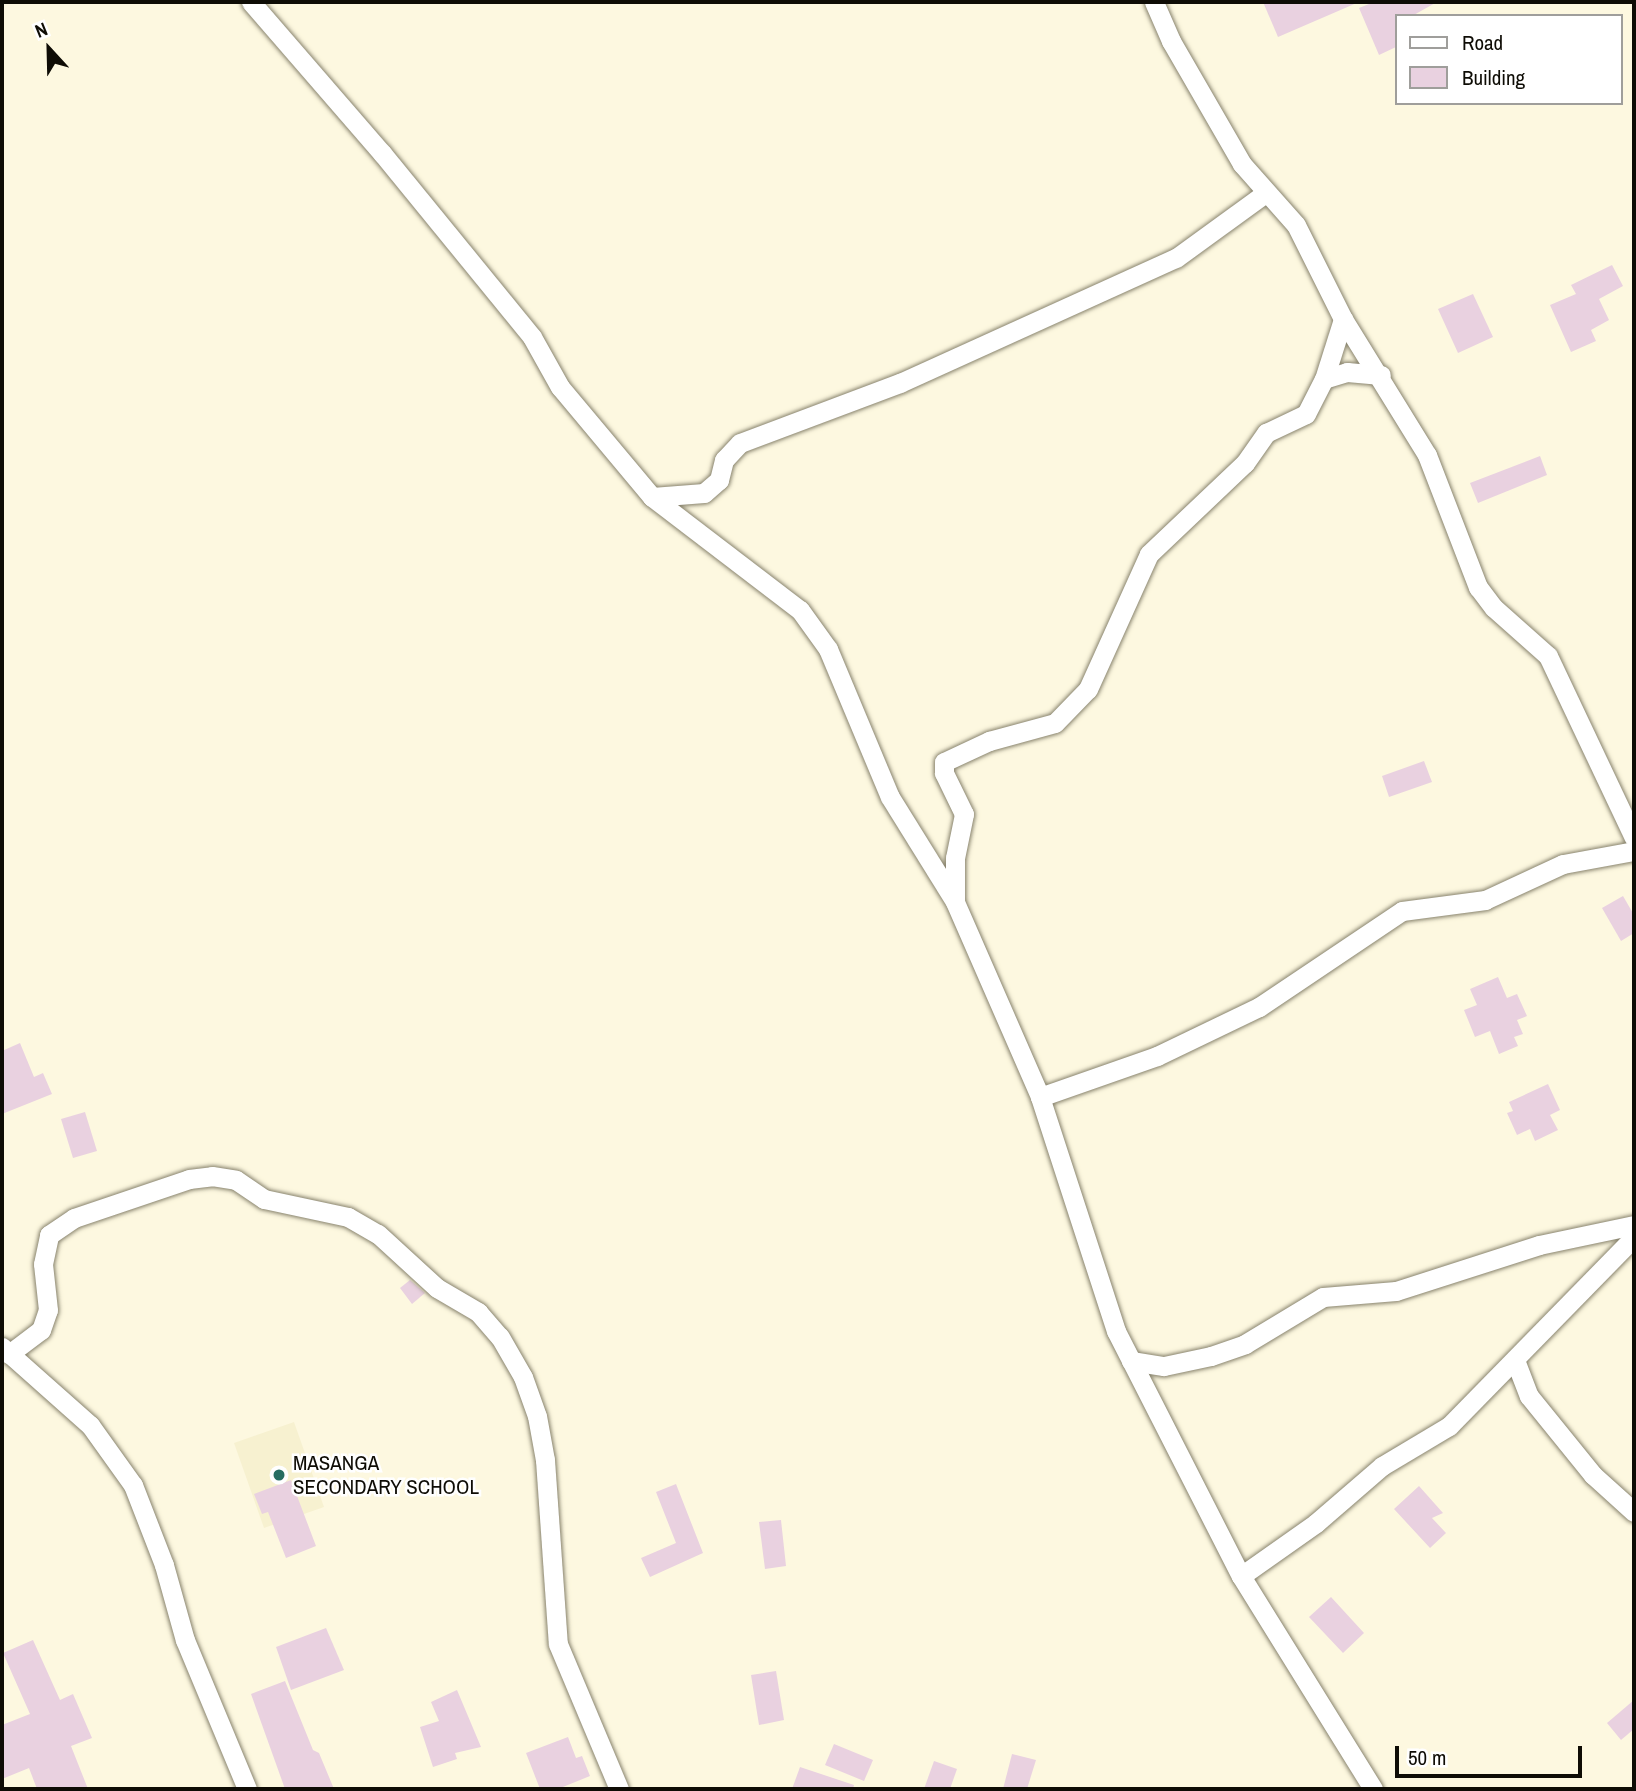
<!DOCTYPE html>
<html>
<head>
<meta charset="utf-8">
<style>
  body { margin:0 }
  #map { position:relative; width:1636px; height:1791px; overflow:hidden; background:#fdf8e0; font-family:"Archivo Narrow",sans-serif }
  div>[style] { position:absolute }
  .built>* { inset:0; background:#f7f1d0 }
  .building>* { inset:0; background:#e9d1e0 }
  .roads { filter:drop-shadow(0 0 2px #88836d) drop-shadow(0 0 2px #88836d) }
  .street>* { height:19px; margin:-9.5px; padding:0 9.5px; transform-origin:9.5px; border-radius:9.5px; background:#fff }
  .dots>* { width:19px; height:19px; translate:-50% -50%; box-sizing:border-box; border:4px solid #fff; border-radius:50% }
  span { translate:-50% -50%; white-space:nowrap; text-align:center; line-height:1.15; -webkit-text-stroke:5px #fff; paint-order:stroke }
  .poi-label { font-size:21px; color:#0e0c05 }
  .left { translate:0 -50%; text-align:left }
  .frame { position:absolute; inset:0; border:4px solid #0e0c05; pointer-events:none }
  .legend { position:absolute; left:1395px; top:14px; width:228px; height:91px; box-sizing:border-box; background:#fff; border:2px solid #9f9e9b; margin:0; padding:9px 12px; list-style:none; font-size:21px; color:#0e0c05 }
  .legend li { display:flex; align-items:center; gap:14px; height:35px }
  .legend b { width:35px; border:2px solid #9f9e9b }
  .north { position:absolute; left:14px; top:14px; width:70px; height:70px; -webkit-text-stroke:5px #fff; paint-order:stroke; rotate:338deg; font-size:19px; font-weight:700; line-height:28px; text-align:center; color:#0e0c05 }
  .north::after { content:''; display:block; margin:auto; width:24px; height:32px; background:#0e0c05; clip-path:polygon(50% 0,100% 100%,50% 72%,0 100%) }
  .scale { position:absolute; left:1395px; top:1746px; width:187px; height:32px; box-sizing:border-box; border:4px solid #0e0c05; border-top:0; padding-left:9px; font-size:21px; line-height:24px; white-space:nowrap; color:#0e0c05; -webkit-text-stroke:5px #fff; paint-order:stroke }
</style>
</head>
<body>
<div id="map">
  <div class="built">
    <div style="clip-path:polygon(294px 1422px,324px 1507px,264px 1528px,234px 1443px)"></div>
  </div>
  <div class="building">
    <div style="clip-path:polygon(1263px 2px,1359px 2px,1278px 37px)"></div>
    <div style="clip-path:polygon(1374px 2px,1437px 2px,1412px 16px,1396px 16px,1396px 47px,1379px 55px,1359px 8px)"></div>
    <div style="clip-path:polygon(1612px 265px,1623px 286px,1599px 299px,1609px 320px,1591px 330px,1596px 341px,1571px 352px,1550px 305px,1576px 294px,1571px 285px)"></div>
    <div style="clip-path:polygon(1473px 294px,1493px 337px,1458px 353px,1438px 309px)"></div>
    <div style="clip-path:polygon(1540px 456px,1547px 475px,1478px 503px,1470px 483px)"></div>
    <div style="clip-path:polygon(1424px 761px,1432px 782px,1389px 797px,1382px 776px)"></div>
    <div style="clip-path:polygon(1623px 896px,1634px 915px,1634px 933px,1621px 941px,1602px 908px)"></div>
    <div style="clip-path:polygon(1498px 977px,1507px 998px,1517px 994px,1527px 1016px,1517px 1020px,1523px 1034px,1514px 1037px,1518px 1046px,1499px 1054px,1490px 1031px,1475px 1037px,1464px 1010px,1477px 1005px,1470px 989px)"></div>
    <div style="clip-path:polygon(20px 1043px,34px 1077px,43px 1073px,52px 1094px,2px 1114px,2px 1051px)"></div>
    <div style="clip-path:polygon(1548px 1084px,1560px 1110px,1550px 1115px,1558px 1130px,1535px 1141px,1530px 1129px,1517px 1135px,1507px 1113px,1513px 1111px,1509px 1102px)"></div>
    <div style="clip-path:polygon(85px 1112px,97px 1151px,73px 1158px,61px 1119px)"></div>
    <div style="clip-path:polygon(410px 1280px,425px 1293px,412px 1304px,400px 1288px)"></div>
    <div style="clip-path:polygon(291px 1480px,316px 1546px,286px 1558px,268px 1512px,262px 1514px,254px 1494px)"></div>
    <div style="clip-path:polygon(676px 1484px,703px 1553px,650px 1577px,641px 1558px,676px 1543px,656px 1492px)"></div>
    <div style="clip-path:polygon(1419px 1486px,1443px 1513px,1432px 1518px,1446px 1533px,1430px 1548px,1394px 1509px)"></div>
    <div style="clip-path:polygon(781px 1520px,786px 1566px,765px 1569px,759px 1522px)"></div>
    <div style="clip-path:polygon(1331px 1597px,1364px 1633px,1343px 1653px,1309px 1617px)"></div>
    <div style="clip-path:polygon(326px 1628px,344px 1670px,291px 1690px,276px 1647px)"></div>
    <div style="clip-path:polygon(33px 1640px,60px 1700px,73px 1694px,92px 1738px,71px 1746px,88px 1789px,37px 1789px,29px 1768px,2px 1779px,2px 1725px,30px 1714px,3px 1653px)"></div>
    <div style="clip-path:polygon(776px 1671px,784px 1720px,759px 1725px,751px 1675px)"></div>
    <div style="clip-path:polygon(285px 1681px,313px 1750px,319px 1753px,334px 1789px,285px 1789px,251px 1694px)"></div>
    <div style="clip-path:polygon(457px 1690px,481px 1747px,455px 1753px,457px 1759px,433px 1767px,420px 1727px,439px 1721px,431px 1702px)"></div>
    <div style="clip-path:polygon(1634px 1700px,1634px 1729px,1621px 1740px,1607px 1723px)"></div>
    <div style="clip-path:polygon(568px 1737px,576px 1758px,582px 1756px,590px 1776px,558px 1789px,540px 1789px,526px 1753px)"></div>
    <div style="clip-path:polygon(834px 1744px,873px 1760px,864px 1781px,825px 1765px)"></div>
    <div style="clip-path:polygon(1012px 1754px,1036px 1760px,1027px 1789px,1003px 1789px)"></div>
    <div style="clip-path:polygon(934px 1761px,957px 1769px,950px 1789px,924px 1789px)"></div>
    <div style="clip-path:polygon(800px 1767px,854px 1785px,853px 1789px,792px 1789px)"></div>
  </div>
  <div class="roads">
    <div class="street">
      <div style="left:251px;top:2px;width:200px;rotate:49.1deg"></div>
      <div style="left:382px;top:153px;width:237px;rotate:50.8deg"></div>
      <div style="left:532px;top:337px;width:57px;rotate:60.8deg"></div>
      <div style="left:560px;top:387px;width:143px;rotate:50.1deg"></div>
      <div style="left:652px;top:497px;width:186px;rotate:37.4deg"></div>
      <div style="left:800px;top:610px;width:48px;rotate:54.3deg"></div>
      <div style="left:828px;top:649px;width:160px;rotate:67.3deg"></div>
      <div style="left:890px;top:797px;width:123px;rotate:58.2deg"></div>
      <div style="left:955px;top:902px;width:213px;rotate:66.4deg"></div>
      <div style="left:1040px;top:1097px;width:246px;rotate:72deg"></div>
      <div style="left:1116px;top:1331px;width:275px;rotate:63deg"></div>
      <div style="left:1241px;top:1576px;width:251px;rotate:58.2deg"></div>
      <div style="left:1154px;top:2px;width:43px;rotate:66.4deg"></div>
      <div style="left:1171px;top:41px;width:142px;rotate:60deg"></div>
      <div style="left:1242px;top:164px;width:81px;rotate:48.5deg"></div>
      <div style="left:1296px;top:225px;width:105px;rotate:63.4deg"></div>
      <div style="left:1343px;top:319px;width:160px;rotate:58.3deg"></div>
      <div style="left:1427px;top:455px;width:142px;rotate:68.9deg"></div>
      <div style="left:1478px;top:587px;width:26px;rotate:53deg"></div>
      <div style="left:1494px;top:608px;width:72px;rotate:41.6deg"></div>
      <div style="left:1548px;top:656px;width:201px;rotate:64.7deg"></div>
      <div style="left:1324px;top:379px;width:24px;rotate:-17deg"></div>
      <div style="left:1347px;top:372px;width:34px;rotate:5deg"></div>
      <div style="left:652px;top:497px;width:52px;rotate:-4.4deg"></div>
      <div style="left:704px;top:493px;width:20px;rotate:-41deg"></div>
      <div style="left:719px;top:480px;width:21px;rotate:-76deg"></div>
      <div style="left:724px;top:460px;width:23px;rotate:-47deg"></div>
      <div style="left:740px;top:443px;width:171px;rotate:-20.6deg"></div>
      <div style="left:900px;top:383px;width:303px;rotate:-24.4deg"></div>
      <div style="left:1176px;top:258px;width:109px;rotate:-36deg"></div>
      <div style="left:955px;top:901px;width:43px;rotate:-90deg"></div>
      <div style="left:955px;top:858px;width:45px;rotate:-78.4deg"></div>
      <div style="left:964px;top:814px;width:46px;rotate:-116deg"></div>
      <div style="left:944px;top:773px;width:11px;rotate:-90deg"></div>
      <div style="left:944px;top:762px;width:50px;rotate:-25deg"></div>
      <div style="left:989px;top:741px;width:68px;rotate:-15.3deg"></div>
      <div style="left:1055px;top:723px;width:47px;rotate:-45.9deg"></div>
      <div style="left:1088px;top:689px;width:148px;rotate:-65.7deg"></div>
      <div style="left:1149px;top:554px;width:132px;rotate:-43.5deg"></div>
      <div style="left:1245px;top:463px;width:37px;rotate:-55deg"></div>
      <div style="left:1266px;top:433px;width:44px;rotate:-25.4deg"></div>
      <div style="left:1306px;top:414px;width:39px;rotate:-63deg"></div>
      <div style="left:1324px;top:379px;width:63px;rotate:-72.4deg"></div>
      <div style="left:1040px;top:1097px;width:124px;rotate:-19.3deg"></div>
      <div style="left:1157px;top:1056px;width:113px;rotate:-25.7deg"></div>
      <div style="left:1259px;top:1007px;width:172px;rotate:-33.9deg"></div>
      <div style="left:1402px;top:911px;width:84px;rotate:-7.5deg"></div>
      <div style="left:1485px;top:900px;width:86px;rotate:-24.8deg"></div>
      <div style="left:1563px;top:864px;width:72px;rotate:-10.4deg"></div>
      <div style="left:2px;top:1347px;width:118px;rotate:41.6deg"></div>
      <div style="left:90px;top:1425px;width:74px;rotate:54.4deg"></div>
      <div style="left:133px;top:1485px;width:86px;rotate:68.8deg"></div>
      <div style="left:164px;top:1565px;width:78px;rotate:74.4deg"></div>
      <div style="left:185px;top:1640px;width:161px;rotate:67.4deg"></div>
      <div style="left:9px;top:1354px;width:40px;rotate:-37deg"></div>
      <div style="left:41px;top:1330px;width:21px;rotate:-71deg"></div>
      <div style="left:48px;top:1310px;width:46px;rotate:-96.2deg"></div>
      <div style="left:43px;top:1264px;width:30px;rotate:-78deg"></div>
      <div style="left:49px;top:1235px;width:30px;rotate:-34deg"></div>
      <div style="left:74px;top:1218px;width:121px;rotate:-18.7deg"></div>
      <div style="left:189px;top:1179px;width:23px;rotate:-7deg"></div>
      <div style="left:212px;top:1176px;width:24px;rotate:9deg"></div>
      <div style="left:236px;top:1180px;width:34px;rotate:34deg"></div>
      <div style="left:264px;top:1199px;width:86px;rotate:12.1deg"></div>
      <div style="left:348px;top:1217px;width:34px;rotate:30deg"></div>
      <div style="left:378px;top:1234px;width:80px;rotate:42.5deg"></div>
      <div style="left:437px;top:1288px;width:48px;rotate:30.3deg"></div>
      <div style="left:478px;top:1312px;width:33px;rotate:49deg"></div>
      <div style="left:500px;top:1337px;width:46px;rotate:60.1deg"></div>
      <div style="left:523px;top:1377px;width:41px;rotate:70.3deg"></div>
      <div style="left:537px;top:1416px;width:45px;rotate:79.7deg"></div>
      <div style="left:545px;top:1460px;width:184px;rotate:86deg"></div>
      <div style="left:558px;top:1644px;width:157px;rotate:67.2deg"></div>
      <div style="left:1515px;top:1360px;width:39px;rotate:69deg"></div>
      <div style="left:1529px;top:1396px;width:102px;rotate:51deg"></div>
      <div style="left:1593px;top:1475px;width:55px;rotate:42.1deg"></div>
      <div style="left:1131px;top:1361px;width:33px;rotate:9deg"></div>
      <div style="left:1164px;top:1366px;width:48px;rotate:-12deg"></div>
      <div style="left:1211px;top:1356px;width:36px;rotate:-19deg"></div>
      <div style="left:1245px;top:1344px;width:91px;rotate:-31.1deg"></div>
      <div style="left:1323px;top:1297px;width:73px;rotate:-4.7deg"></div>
      <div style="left:1396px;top:1291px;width:150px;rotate:-17.8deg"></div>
      <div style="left:1539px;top:1245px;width:97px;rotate:-11.9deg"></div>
      <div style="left:1241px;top:1576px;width:92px;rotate:-35.2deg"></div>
      <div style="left:1316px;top:1523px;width:87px;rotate:-40.8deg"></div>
      <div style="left:1382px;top:1466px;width:78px;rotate:-30.8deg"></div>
      <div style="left:1449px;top:1426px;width:264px;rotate:-45.6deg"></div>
    </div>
  </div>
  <div class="dots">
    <div style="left:279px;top:1475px;background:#266d61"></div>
  </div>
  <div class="poi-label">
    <span class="left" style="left:293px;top:1475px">MASANGA<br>SECONDARY SCHOOL</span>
  </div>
  <div class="frame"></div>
  <ul class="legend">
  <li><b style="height:9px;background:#fff"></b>Road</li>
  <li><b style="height:19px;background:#e9d1e0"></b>Building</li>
  </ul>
  <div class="north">N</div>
  <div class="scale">50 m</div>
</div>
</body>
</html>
